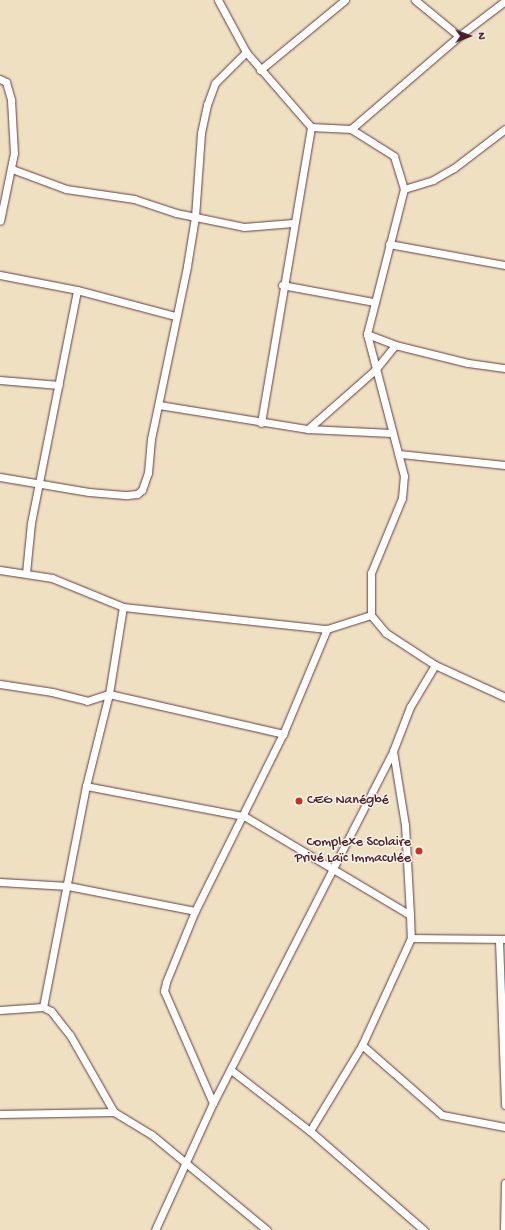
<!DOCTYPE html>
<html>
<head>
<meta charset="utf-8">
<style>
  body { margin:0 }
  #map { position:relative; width:505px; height:1230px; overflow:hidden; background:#f0e0c2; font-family:"Gochi Hand",sans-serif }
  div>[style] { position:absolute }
  .roads { filter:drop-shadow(0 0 1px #633c42) drop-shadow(0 0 1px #633c42) }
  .minor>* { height:7px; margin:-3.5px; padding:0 3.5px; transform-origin:3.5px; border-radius:3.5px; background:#fff }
  .dots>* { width:11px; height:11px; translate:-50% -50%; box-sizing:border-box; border:2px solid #f7f3e8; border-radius:50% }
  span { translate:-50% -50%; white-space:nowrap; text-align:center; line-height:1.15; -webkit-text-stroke:3px #f7f3e8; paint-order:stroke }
  .poi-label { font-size:14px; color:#4a1f2b }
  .left { translate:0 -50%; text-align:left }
  .right { translate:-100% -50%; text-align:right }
  .north { position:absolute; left:449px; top:16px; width:40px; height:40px; -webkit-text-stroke:3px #f7f3e8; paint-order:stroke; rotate:89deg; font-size:11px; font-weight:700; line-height:16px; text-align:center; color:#4a1f2b }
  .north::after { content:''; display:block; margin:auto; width:14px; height:18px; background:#4a1f2b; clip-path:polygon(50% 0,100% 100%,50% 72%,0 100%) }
</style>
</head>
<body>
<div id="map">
  <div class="roads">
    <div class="minor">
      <div style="left:218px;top:0;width:59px;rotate:61.7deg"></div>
      <div style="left:246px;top:52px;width:99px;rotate:49.1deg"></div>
      <div style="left:311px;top:127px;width:40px;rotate:2.9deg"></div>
      <div style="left:351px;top:129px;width:143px;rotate:-40.7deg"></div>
      <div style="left:459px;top:36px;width:58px;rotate:-37.3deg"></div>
      <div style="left:415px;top:0;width:57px;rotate:39.3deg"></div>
      <div style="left:260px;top:70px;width:110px;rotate:-39.5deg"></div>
      <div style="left:0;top:79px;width:7px;rotate:27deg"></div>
      <div style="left:6px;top:82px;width:19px;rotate:74deg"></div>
      <div style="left:11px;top:100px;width:53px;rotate:86.8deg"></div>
      <div style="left:14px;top:153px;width:69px;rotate:101.6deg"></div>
      <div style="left:12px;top:169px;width:58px;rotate:20.3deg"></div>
      <div style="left:66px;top:189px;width:69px;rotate:8.4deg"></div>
      <div style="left:134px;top:199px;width:44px;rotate:18.4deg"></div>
      <div style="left:176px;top:213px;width:69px;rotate:11.6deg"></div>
      <div style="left:244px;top:227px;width:49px;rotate:-4.7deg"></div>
      <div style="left:404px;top:189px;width:30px;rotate:-17deg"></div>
      <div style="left:433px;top:180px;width:24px;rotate:-30deg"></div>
      <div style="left:454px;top:168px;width:64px;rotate:-37.4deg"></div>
      <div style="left:389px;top:244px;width:118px;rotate:10.3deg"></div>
      <div style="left:0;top:275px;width:78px;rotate:11deg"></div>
      <div style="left:77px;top:290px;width:101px;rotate:14.9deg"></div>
      <div style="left:282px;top:285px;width:94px;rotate:10.5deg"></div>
      <div style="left:367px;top:334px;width:30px;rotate:21deg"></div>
      <div style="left:395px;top:345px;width:75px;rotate:13.9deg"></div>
      <div style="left:468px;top:363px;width:37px;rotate:8deg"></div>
      <div style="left:0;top:380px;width:59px;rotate:4.8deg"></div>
      <div style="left:159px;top:405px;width:151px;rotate:9.2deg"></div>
      <div style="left:308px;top:429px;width:83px;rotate:2.8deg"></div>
      <div style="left:261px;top:423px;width:300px;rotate:-80.4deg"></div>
      <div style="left:308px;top:429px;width:89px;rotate:-41.4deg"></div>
      <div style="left:375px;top:370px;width:32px;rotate:-51deg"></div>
      <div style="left:400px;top:454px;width:106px;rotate:6deg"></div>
      <div style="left:0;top:477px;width:90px;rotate:9.6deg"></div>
      <div style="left:89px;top:492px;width:38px;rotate:5deg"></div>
      <div style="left:127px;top:495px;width:10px;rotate:-6deg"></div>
      <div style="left:137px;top:494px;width:6px;rotate:-39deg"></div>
      <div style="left:142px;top:490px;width:18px;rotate:-71deg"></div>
      <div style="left:148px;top:473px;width:34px;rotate:-85deg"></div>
      <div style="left:151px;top:439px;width:177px;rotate:-78.2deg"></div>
      <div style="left:187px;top:266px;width:50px;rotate:-80.7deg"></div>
      <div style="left:195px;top:217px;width:84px;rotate:-85.9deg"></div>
      <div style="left:201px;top:133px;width:29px;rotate:-78deg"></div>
      <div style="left:207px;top:105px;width:23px;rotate:-70deg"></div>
      <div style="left:215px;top:83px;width:44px;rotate:-45deg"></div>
      <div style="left:0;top:570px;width:53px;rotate:8.7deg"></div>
      <div style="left:52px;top:578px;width:77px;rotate:22.2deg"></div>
      <div style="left:123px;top:607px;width:205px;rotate:6.2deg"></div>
      <div style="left:327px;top:629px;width:46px;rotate:-17.7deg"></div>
      <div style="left:26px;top:573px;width:50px;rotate:-84.3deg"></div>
      <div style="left:31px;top:523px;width:237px;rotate:-78.8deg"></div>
      <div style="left:435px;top:665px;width:77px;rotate:24.6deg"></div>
      <div style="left:0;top:684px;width:53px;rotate:8.7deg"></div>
      <div style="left:52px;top:692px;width:36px;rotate:14deg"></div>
      <div style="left:87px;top:701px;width:23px;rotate:-18deg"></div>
      <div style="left:109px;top:694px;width:179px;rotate:12.9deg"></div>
      <div style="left:393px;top:751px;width:75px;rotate:80.8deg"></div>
      <div style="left:405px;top:825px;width:90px;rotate:86.8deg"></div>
      <div style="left:86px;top:786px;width:161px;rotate:10.8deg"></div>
      <div style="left:244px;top:816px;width:193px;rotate:30.8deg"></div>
      <div style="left:410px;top:915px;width:23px;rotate:88deg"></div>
      <div style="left:411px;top:938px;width:118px;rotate:114.6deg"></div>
      <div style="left:362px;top:1045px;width:100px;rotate:121.2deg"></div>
      <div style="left:0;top:882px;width:68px;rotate:3.4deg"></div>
      <div style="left:68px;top:886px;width:129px;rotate:11.1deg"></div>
      <div style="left:411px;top:938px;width:94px;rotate:0.6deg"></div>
      <div style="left:499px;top:940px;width:165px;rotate:87.9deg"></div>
      <div style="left:43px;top:1007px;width:225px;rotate:-79deg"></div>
      <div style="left:86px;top:786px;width:95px;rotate:-76deg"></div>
      <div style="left:109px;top:694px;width:88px;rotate:-80.9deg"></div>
      <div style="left:0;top:1010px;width:43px;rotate:-4deg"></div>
      <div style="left:43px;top:1007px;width:9px;rotate:27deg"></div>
      <div style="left:51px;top:1011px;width:31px;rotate:52deg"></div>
      <div style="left:70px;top:1035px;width:89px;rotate:60.3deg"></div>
      <div style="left:362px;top:1045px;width:106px;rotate:41.2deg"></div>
      <div style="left:442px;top:1115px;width:64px;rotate:10.8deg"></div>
      <div style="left:231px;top:1070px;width:100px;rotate:37.7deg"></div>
      <div style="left:310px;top:1131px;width:151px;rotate:41deg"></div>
      <div style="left:213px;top:1103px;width:122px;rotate:-113.6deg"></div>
      <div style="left:164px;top:991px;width:9px;rotate:-77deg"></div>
      <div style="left:166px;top:982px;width:77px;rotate:-67.8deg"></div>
      <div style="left:195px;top:911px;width:198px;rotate:-63.6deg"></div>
      <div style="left:283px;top:734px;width:114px;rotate:-67.3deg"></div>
      <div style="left:0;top:1114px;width:114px;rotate:-1deg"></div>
      <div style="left:114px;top:1112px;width:44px;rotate:31.2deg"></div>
      <div style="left:152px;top:1135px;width:149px;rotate:39.6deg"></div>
      <div style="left:155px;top:1230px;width:140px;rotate:-65.5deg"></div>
      <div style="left:213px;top:1103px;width:395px;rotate:-62.9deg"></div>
      <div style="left:393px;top:751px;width:47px;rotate:-68.9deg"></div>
      <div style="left:410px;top:707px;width:49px;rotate:-59.2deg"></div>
      <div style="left:435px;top:665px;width:59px;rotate:-146.9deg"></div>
      <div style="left:386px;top:633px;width:23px;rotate:-130deg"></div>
      <div style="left:371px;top:615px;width:42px;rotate:-90deg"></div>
      <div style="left:371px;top:573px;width:81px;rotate:-67.5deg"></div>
      <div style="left:402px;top:498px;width:22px;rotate:-85deg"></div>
      <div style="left:404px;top:476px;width:147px;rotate:-104.6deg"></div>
      <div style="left:367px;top:334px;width:150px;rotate:-75.7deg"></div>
      <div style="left:404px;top:189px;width:34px;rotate:-107deg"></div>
      <div style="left:394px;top:156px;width:51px;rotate:-147.9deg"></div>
      <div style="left:504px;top:1230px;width:47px;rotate:-88.8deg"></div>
    </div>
  </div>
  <div class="dots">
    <div style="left:299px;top:801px;background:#c8321e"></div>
    <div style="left:419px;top:851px;background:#c8321e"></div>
  </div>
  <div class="poi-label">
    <span class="left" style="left:307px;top:801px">CEG Nanégbé</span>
    <span class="right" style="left:411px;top:851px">Complexe Scolaire<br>Privé Laïc Immaculée</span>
  </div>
  <div class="north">N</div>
</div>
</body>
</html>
